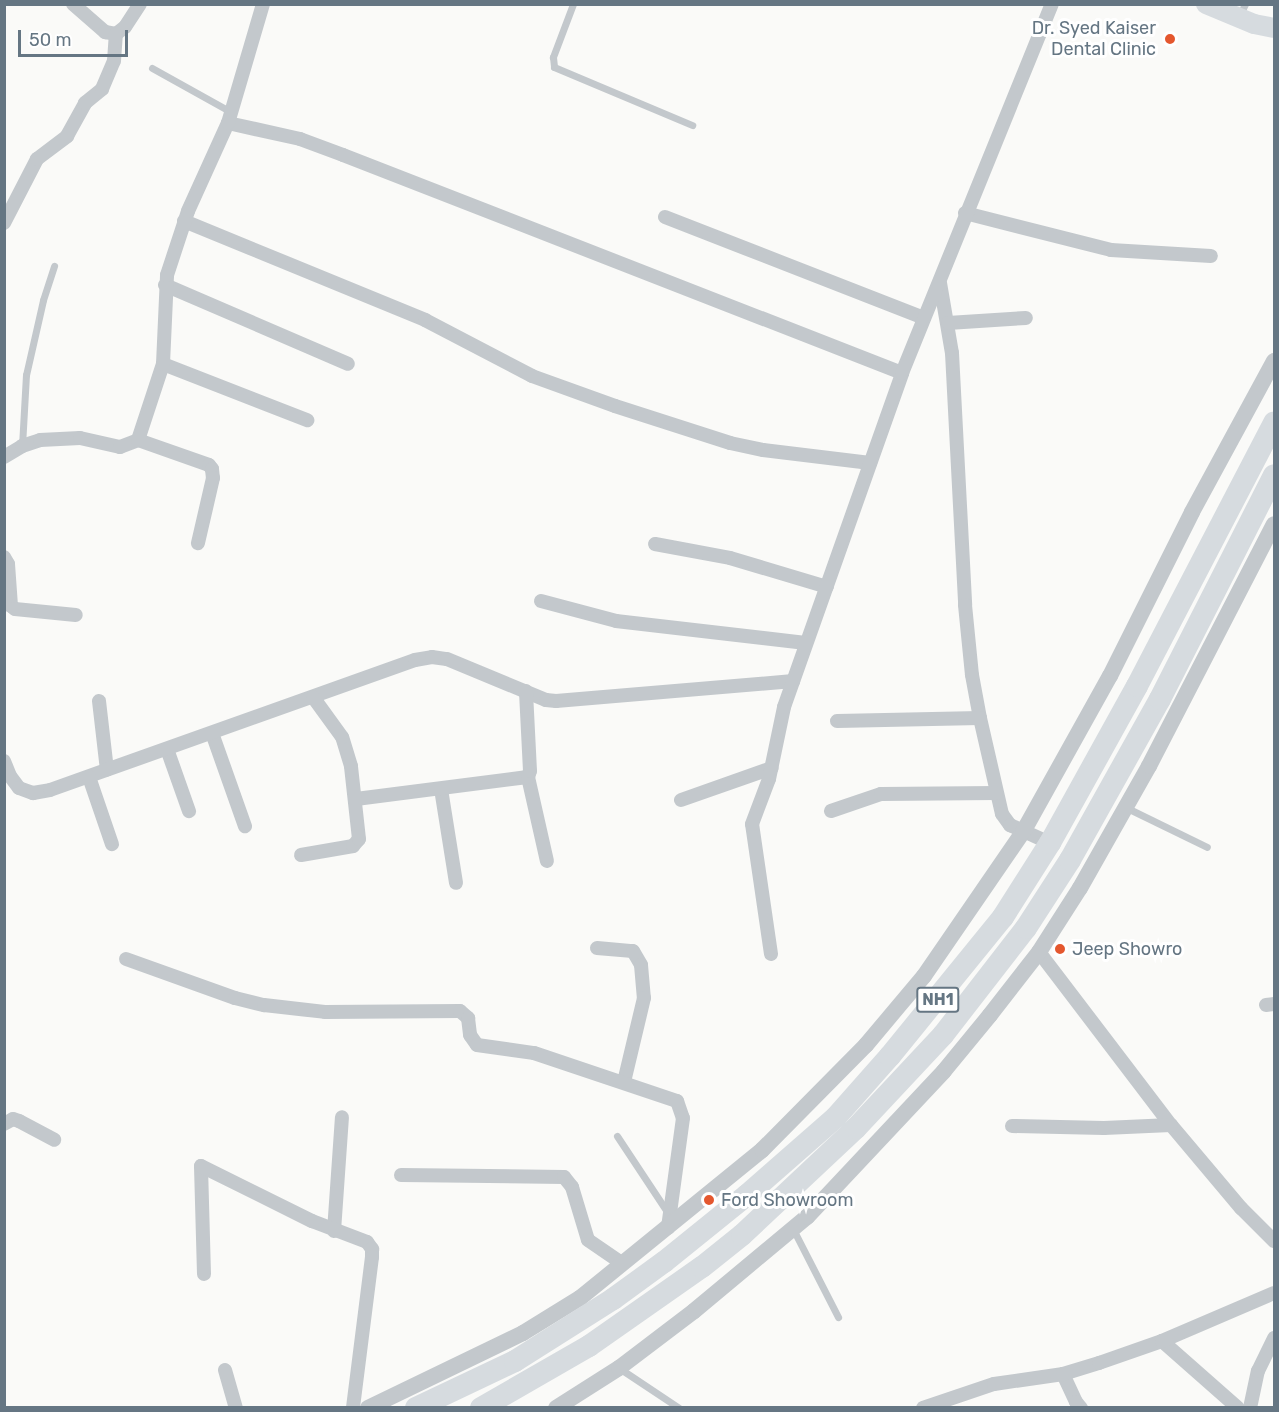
<!DOCTYPE html>
<html>
<head>
<meta charset="utf-8">
<style>
  body { margin:0 }
  #map { position:relative; width:1279px; height:1412px; overflow:hidden; background:#fafaf8; font-family:Rubik,sans-serif }
  div>[style] { position:absolute }
  .service>* { height:7px; margin:-3.5px; padding:0 3.5px; transform-origin:3.5px; border-radius:3.5px; background:#c3c8cc }
  .minor>* { height:14px; margin:-7px; padding:0 7px; transform-origin:7px; border-radius:7px; background:#c3c8cc }
  .tertiary>* { height:16px; margin:-8px; padding:0 8px; transform-origin:8px; border-radius:8px; background:#c3c8cc }
  .secondary>* { height:20px; margin:-10px; padding:0 10px; transform-origin:10px; border-radius:10px; background:#d6dbdf }
  .trunk>* { height:22px; margin:-11px; padding:0 11px; transform-origin:11px; border-radius:11px; background:#d6dbdf }
  .dots>* { width:16px; height:16px; translate:-50% -50%; box-sizing:border-box; border:3px solid #fff; border-radius:50% }
  span { translate:-50% -50%; white-space:nowrap; text-align:center; line-height:1.15; -webkit-text-stroke:6px #fff; paint-order:stroke }
  .shield-label span { padding:2px 4px; background:#fff; border:2px solid; border-radius:4px; -webkit-text-stroke-width:0 }
  .shield-label { font-size:16px; color:#657683; font-weight:700 }
  .poi-label { font-size:18px; color:#657683 }
  .right { translate:-100% -50%; text-align:right }
  .left { translate:0 -50%; text-align:left }
  .frame { position:absolute; inset:0; border:6px solid #657683; pointer-events:none }
  .scale { position:absolute; left:18px; top:30px; width:110px; height:27px; box-sizing:border-box; border:3px solid #657683; border-top:0; padding-left:8px; font-size:18px; line-height:21px; white-space:nowrap; color:#657683; -webkit-text-stroke:4px #fff; paint-order:stroke }
</style>
</head>
<body>
<div id="map">
  <div class="service">
    <div style="left:573px;top:4px;width:57px;rotate:110.7deg"></div>
    <div style="left:553px;top:57px;width:10px;rotate:84deg"></div>
    <div style="left:554px;top:67px;width:150px;rotate:22.8deg"></div>
    <div style="left:1239px;top:16px;width:13px;rotate:-63deg"></div>
    <div style="left:152px;top:68px;width:90px;rotate:29.1deg"></div>
    <div style="left:22px;top:446px;width:71px;rotate:-86.8deg"></div>
    <div style="left:26px;top:375px;width:77px;rotate:-77.2deg"></div>
    <div style="left:43px;top:300px;width:36px;rotate:-72deg"></div>
    <div style="left:1125px;top:807px;width:91px;rotate:26deg"></div>
    <div style="left:617px;top:1136px;width:92px;rotate:56.5deg"></div>
    <div style="left:793px;top:1229px;width:99px;rotate:62.9deg"></div>
    <div style="left:619px;top:1368px;width:72px;rotate:33.7deg"></div>
  </div>
  <div class="minor">
    <div style="left:73px;top:4px;width:43px;rotate:41.2deg"></div>
    <div style="left:105px;top:32px;width:11px;rotate:10deg"></div>
    <div style="left:116px;top:34px;width:11px;rotate:-38deg"></div>
    <div style="left:125px;top:27px;width:27px;rotate:-57deg"></div>
    <div style="left:228px;top:123px;width:74px;rotate:12.5deg"></div>
    <div style="left:300px;top:139px;width:46px;rotate:20.4deg"></div>
    <div style="left:343px;top:155px;width:600px;rotate:21.3deg"></div>
    <div style="left:965px;top:213px;width:151px;rotate:14.2deg"></div>
    <div style="left:1111px;top:250px;width:100px;rotate:3.4deg"></div>
    <div style="left:665px;top:217px;width:278px;rotate:21.3deg"></div>
    <div style="left:184px;top:221px;width:261px;rotate:22.3deg"></div>
    <div style="left:425px;top:320px;width:121px;rotate:27.6deg"></div>
    <div style="left:532px;top:376px;width:88px;rotate:19.9deg"></div>
    <div style="left:615px;top:406px;width:121px;rotate:17.8deg"></div>
    <div style="left:730px;top:443px;width:34px;rotate:12deg"></div>
    <div style="left:763px;top:450px;width:108px;rotate:6.9deg"></div>
    <div style="left:4px;top:223px;width:72px;rotate:-62.7deg"></div>
    <div style="left:37px;top:159px;width:38px;rotate:-37deg"></div>
    <div style="left:67px;top:136px;width:38px;rotate:-61deg"></div>
    <div style="left:85px;top:103px;width:22px;rotate:-39deg"></div>
    <div style="left:102px;top:89px;width:30px;rotate:-67deg"></div>
    <div style="left:114px;top:61px;width:27px;rotate:-86deg"></div>
    <div style="left:940px;top:283px;width:71px;rotate:80.3deg"></div>
    <div style="left:952px;top:353px;width:252px;rotate:87deg"></div>
    <div style="left:965px;top:605px;width:70px;rotate:84.3deg"></div>
    <div style="left:972px;top:675px;width:44px;rotate:79.5deg"></div>
    <div style="left:980px;top:718px;width:98px;rotate:77.1deg"></div>
    <div style="left:1002px;top:814px;width:14px;rotate:54deg"></div>
    <div style="left:1010px;top:825px;width:44px;rotate:24.2deg"></div>
    <div style="left:165px;top:285px;width:199px;rotate:23.3deg"></div>
    <div style="left:948px;top:323px;width:78px;rotate:-3.7deg"></div>
    <div style="left:163px;top:364px;width:155px;rotate:21.3deg"></div>
    <div style="left:138px;top:440px;width:75px;rotate:19.4deg"></div>
    <div style="left:209px;top:465px;width:5px;rotate:53deg"></div>
    <div style="left:212px;top:469px;width:9px;rotate:84deg"></div>
    <div style="left:213px;top:478px;width:67px;rotate:103deg"></div>
    <div style="left:4px;top:457px;width:21px;rotate:-31deg"></div>
    <div style="left:22px;top:446px;width:19px;rotate:-18deg"></div>
    <div style="left:40px;top:440px;width:40px;rotate:-2.9deg"></div>
    <div style="left:80px;top:438px;width:41px;rotate:12.7deg"></div>
    <div style="left:120px;top:447px;width:19px;rotate:-21deg"></div>
    <div style="left:138px;top:440px;width:80px;rotate:-71.8deg"></div>
    <div style="left:163px;top:364px;width:89px;rotate:-87.4deg"></div>
    <div style="left:167px;top:275px;width:67px;rotate:-71.8deg"></div>
    <div style="left:188px;top:211px;width:97px;rotate:-65.6deg"></div>
    <div style="left:228px;top:123px;width:124px;rotate:-73.6deg"></div>
    <div style="left:655px;top:544px;width:76px;rotate:10.6deg"></div>
    <div style="left:730px;top:558px;width:101px;rotate:16.6deg"></div>
    <div style="left:4px;top:557px;width:8px;rotate:60deg"></div>
    <div style="left:8px;top:564px;width:42px;rotate:85.9deg"></div>
    <div style="left:11px;top:606px;width:5px;rotate:37deg"></div>
    <div style="left:15px;top:609px;width:61px;rotate:5.6deg"></div>
    <div style="left:541px;top:601px;width:78px;rotate:14.9deg"></div>
    <div style="left:616px;top:621px;width:191px;rotate:6.6deg"></div>
    <div style="left:99px;top:701px;width:69px;rotate:83.4deg"></div>
    <div style="left:837px;top:721px;width:143px;rotate:-1.2deg"></div>
    <div style="left:212px;top:733px;width:99px;rotate:70.5deg"></div>
    <div style="left:167px;top:749px;width:66px;rotate:70.5deg"></div>
    <div style="left:4px;top:761px;width:16px;rotate:68deg"></div>
    <div style="left:10px;top:776px;width:15px;rotate:53deg"></div>
    <div style="left:19px;top:788px;width:15px;rotate:20deg"></div>
    <div style="left:33px;top:793px;width:17px;rotate:-10deg"></div>
    <div style="left:50px;top:790px;width:387px;rotate:-19.6deg"></div>
    <div style="left:415px;top:660px;width:17px;rotate:-10deg"></div>
    <div style="left:432px;top:657px;width:15px;rotate:8deg"></div>
    <div style="left:447px;top:659px;width:107px;rotate:22.5deg"></div>
    <div style="left:546px;top:700px;width:10px;rotate:6deg"></div>
    <div style="left:556px;top:701px;width:238px;rotate:-4.8deg"></div>
    <div style="left:89px;top:777px;width:71px;rotate:71.1deg"></div>
    <div style="left:528px;top:777px;width:86px;rotate:77.3deg"></div>
    <div style="left:441px;top:789px;width:95px;rotate:80.9deg"></div>
    <div style="left:356px;top:799px;width:173px;rotate:-7.3deg"></div>
    <div style="left:528px;top:777px;width:6px;rotate:-72deg"></div>
    <div style="left:530px;top:771px;width:80px;rotate:-92.9deg"></div>
    <div style="left:681px;top:800px;width:96px;rotate:-19.4deg"></div>
    <div style="left:831px;top:811px;width:53px;rotate:-18.8deg"></div>
    <div style="left:881px;top:794px;width:115px;rotate:-0.5deg"></div>
    <div style="left:301px;top:855px;width:53px;rotate:-9.8deg"></div>
    <div style="left:353px;top:846px;width:9px;rotate:-49deg"></div>
    <div style="left:359px;top:839px;width:73px;rotate:-96.3deg"></div>
    <div style="left:351px;top:766px;width:30px;rotate:-107deg"></div>
    <div style="left:342px;top:737px;width:49px;rotate:-125.9deg"></div>
    <div style="left:597px;top:948px;width:36px;rotate:5deg"></div>
    <div style="left:633px;top:951px;width:16px;rotate:60deg"></div>
    <div style="left:641px;top:965px;width:33px;rotate:85deg"></div>
    <div style="left:644px;top:998px;width:86px;rotate:103.4deg"></div>
    <div style="left:1039px;top:952px;width:218px;rotate:52.7deg"></div>
    <div style="left:1171px;top:1125px;width:109px;rotate:49.9deg"></div>
    <div style="left:1241px;top:1208px;width:47px;rotate:45deg"></div>
    <div style="left:771px;top:954px;width:131px;rotate:-98.3deg"></div>
    <div style="left:752px;top:824px;width:48px;rotate:-69.3deg"></div>
    <div style="left:769px;top:779px;width:74px;rotate:-78.2deg"></div>
    <div style="left:784px;top:707px;width:354px;rotate:-70.5deg"></div>
    <div style="left:902px;top:373px;width:398px;rotate:-67.9deg"></div>
    <div style="left:126px;top:959px;width:116px;rotate:19.7deg"></div>
    <div style="left:235px;top:998px;width:30px;rotate:14deg"></div>
    <div style="left:264px;top:1005px;width:61px;rotate:6.5deg"></div>
    <div style="left:325px;top:1012px;width:135px;rotate:-0.4deg"></div>
    <div style="left:460px;top:1011px;width:11px;rotate:41deg"></div>
    <div style="left:468px;top:1018px;width:17px;rotate:83deg"></div>
    <div style="left:470px;top:1035px;width:12px;rotate:55deg"></div>
    <div style="left:477px;top:1045px;width:58px;rotate:8deg"></div>
    <div style="left:534px;top:1053px;width:151px;rotate:18.6deg"></div>
    <div style="left:677px;top:1101px;width:18px;rotate:71deg"></div>
    <div style="left:683px;top:1118px;width:111px;rotate:97.8deg"></div>
    <div style="left:1266px;top:1005px;width:8px;rotate:-7deg"></div>
    <div style="left:4px;top:1124px;width:10px;rotate:-29deg"></div>
    <div style="left:13px;top:1119px;width:6px;rotate:18deg"></div>
    <div style="left:19px;top:1121px;width:40px;rotate:28deg"></div>
    <div style="left:1012px;top:1126px;width:92px;rotate:1.2deg"></div>
    <div style="left:1104px;top:1128px;width:67px;rotate:-2.6deg"></div>
    <div style="left:401px;top:1175px;width:163px;rotate:0.7deg"></div>
    <div style="left:564px;top:1177px;width:13px;rotate:51deg"></div>
    <div style="left:572px;top:1187px;width:55px;rotate:73.2deg"></div>
    <div style="left:588px;top:1240px;width:42px;rotate:34.4deg"></div>
    <div style="left:334px;top:1231px;width:114px;rotate:-86deg"></div>
    <div style="left:204px;top:1274px;width:108px;rotate:-91.6deg"></div>
    <div style="left:201px;top:1166px;width:124px;rotate:26.4deg"></div>
    <div style="left:312px;top:1221px;width:59px;rotate:20.9deg"></div>
    <div style="left:367px;top:1242px;width:9px;rotate:54deg"></div>
    <div style="left:372px;top:1249px;width:8px;rotate:90deg"></div>
    <div style="left:372px;top:1257px;width:152px;rotate:97.2deg"></div>
    <div style="left:1162px;top:1341px;width:101px;rotate:41.4deg"></div>
    <div style="left:225px;top:1370px;width:40px;rotate:74deg"></div>
    <div style="left:1063px;top:1374px;width:31px;rotate:65deg"></div>
    <div style="left:1076px;top:1402px;width:8px;rotate:50deg"></div>
    <div style="left:923px;top:1408px;width:75px;rotate:-18.7deg"></div>
    <div style="left:994px;top:1384px;width:70px;rotate:-8.2deg"></div>
    <div style="left:1063px;top:1374px;width:38px;rotate:-17deg"></div>
    <div style="left:1099px;top:1363px;width:67px;rotate:-19.2deg"></div>
    <div style="left:1162px;top:1341px;width:122px;rotate:-23.2deg"></div>
    <div style="left:1250px;top:1408px;width:38px;rotate:-78deg"></div>
    <div style="left:1258px;top:1371px;width:37px;rotate:-64deg"></div>
  </div>
  <div class="tertiary">
    <div style="left:368px;top:1408px;width:172px;rotate:-25.8deg"></div>
    <div style="left:523px;top:1333px;width:67px;rotate:-31.6deg"></div>
    <div style="left:580px;top:1298px;width:235px;rotate:-39.1deg"></div>
    <div style="left:762px;top:1150px;width:148px;rotate:-45.3deg"></div>
    <div style="left:866px;top:1045px;width:90px;rotate:-50deg"></div>
    <div style="left:924px;top:976px;width:175px;rotate:-55.5deg"></div>
    <div style="left:1023px;top:832px;width:179px;rotate:-60.9deg"></div>
    <div style="left:1110px;top:676px;width:183px;rotate:-63.4deg"></div>
    <div style="left:1192px;top:512px;width:172px;rotate:-61.5deg"></div>
    <div style="left:556px;top:1408px;width:75px;rotate:-32.4deg"></div>
    <div style="left:619px;top:1368px;width:94px;rotate:-37.2deg"></div>
    <div style="left:694px;top:1311px;width:147px;rotate:-39.8deg"></div>
    <div style="left:807px;top:1217px;width:200px;rotate:-46.8deg"></div>
    <div style="left:944px;top:1071px;width:72px;rotate:-50.6deg"></div>
    <div style="left:990px;top:1015px;width:80px;rotate:-52.1deg"></div>
    <div style="left:1039px;top:952px;width:76px;rotate:-57.4deg"></div>
    <div style="left:1080px;top:888px;width:140px;rotate:-60.5deg"></div>
    <div style="left:1149px;top:766px;width:272px;rotate:-62.7deg"></div>
  </div>
  <div class="secondary">
    <div style="left:1206px;top:4px;width:52px;rotate:22.6deg"></div>
    <div style="left:1254px;top:24px;width:20px;rotate:11deg"></div>
  </div>
  <div class="trunk">
    <div style="left:416px;top:1408px;width:110px;rotate:-25.4deg"></div>
    <div style="left:515px;top:1361px;width:116px;rotate:-32.3deg"></div>
    <div style="left:613px;top:1299px;width:63px;rotate:-36deg"></div>
    <div style="left:664px;top:1262px;width:107px;rotate:-38.9deg"></div>
    <div style="left:747px;top:1195px;width:118px;rotate:-41.2deg"></div>
    <div style="left:836px;top:1117px;width:81px;rotate:-48.5deg"></div>
    <div style="left:890px;top:1056px;width:179px;rotate:-50.9deg"></div>
    <div style="left:1003px;top:917px;width:88px;rotate:-57.6deg"></div>
    <div style="left:1050px;top:843px;width:179px;rotate:-61deg"></div>
    <div style="left:1137px;top:686px;width:297px;rotate:-62.5deg"></div>
    <div style="left:481px;top:1408px;width:125px;rotate:-29.9deg"></div>
    <div style="left:589px;top:1346px;width:138px;rotate:-35deg"></div>
    <div style="left:702px;top:1267px;width:51px;rotate:-38.7deg"></div>
    <div style="left:742px;top:1235px;width:156px;rotate:-43.2deg"></div>
    <div style="left:856px;top:1128px;width:127px;rotate:-46.9deg"></div>
    <div style="left:943px;top:1035px;width:135px;rotate:-52.2deg"></div>
    <div style="left:1026px;top:928px;width:81px;rotate:-57.1deg"></div>
    <div style="left:1070px;top:860px;width:184px;rotate:-60.8deg"></div>
    <div style="left:1160px;top:699px;width:251px;rotate:-63deg"></div>
  </div>
  <div class="dots">
    <div style="left:1170px;top:39px;background:#e4572e"></div>
    <div style="left:1060px;top:949px;background:#e4572e"></div>
    <div style="left:709px;top:1200px;background:#e4572e"></div>
  </div>
  <div class="shield-label">
    <span style="left:938px;top:1000px">NH1</span>
  </div>
  <div class="poi-label">
    <span class="right" style="left:1156px;top:39px">Dr. Syed Kaiser<br>Dental Clinic</span>
    <span class="left" style="left:1072px;top:949px">Jeep Showro</span>
    <span class="left" style="left:721px;top:1200px">Ford Showroom</span>
  </div>
  <div class="frame"></div>
  <div class="scale">50 m</div>
</div>
</body>
</html>
